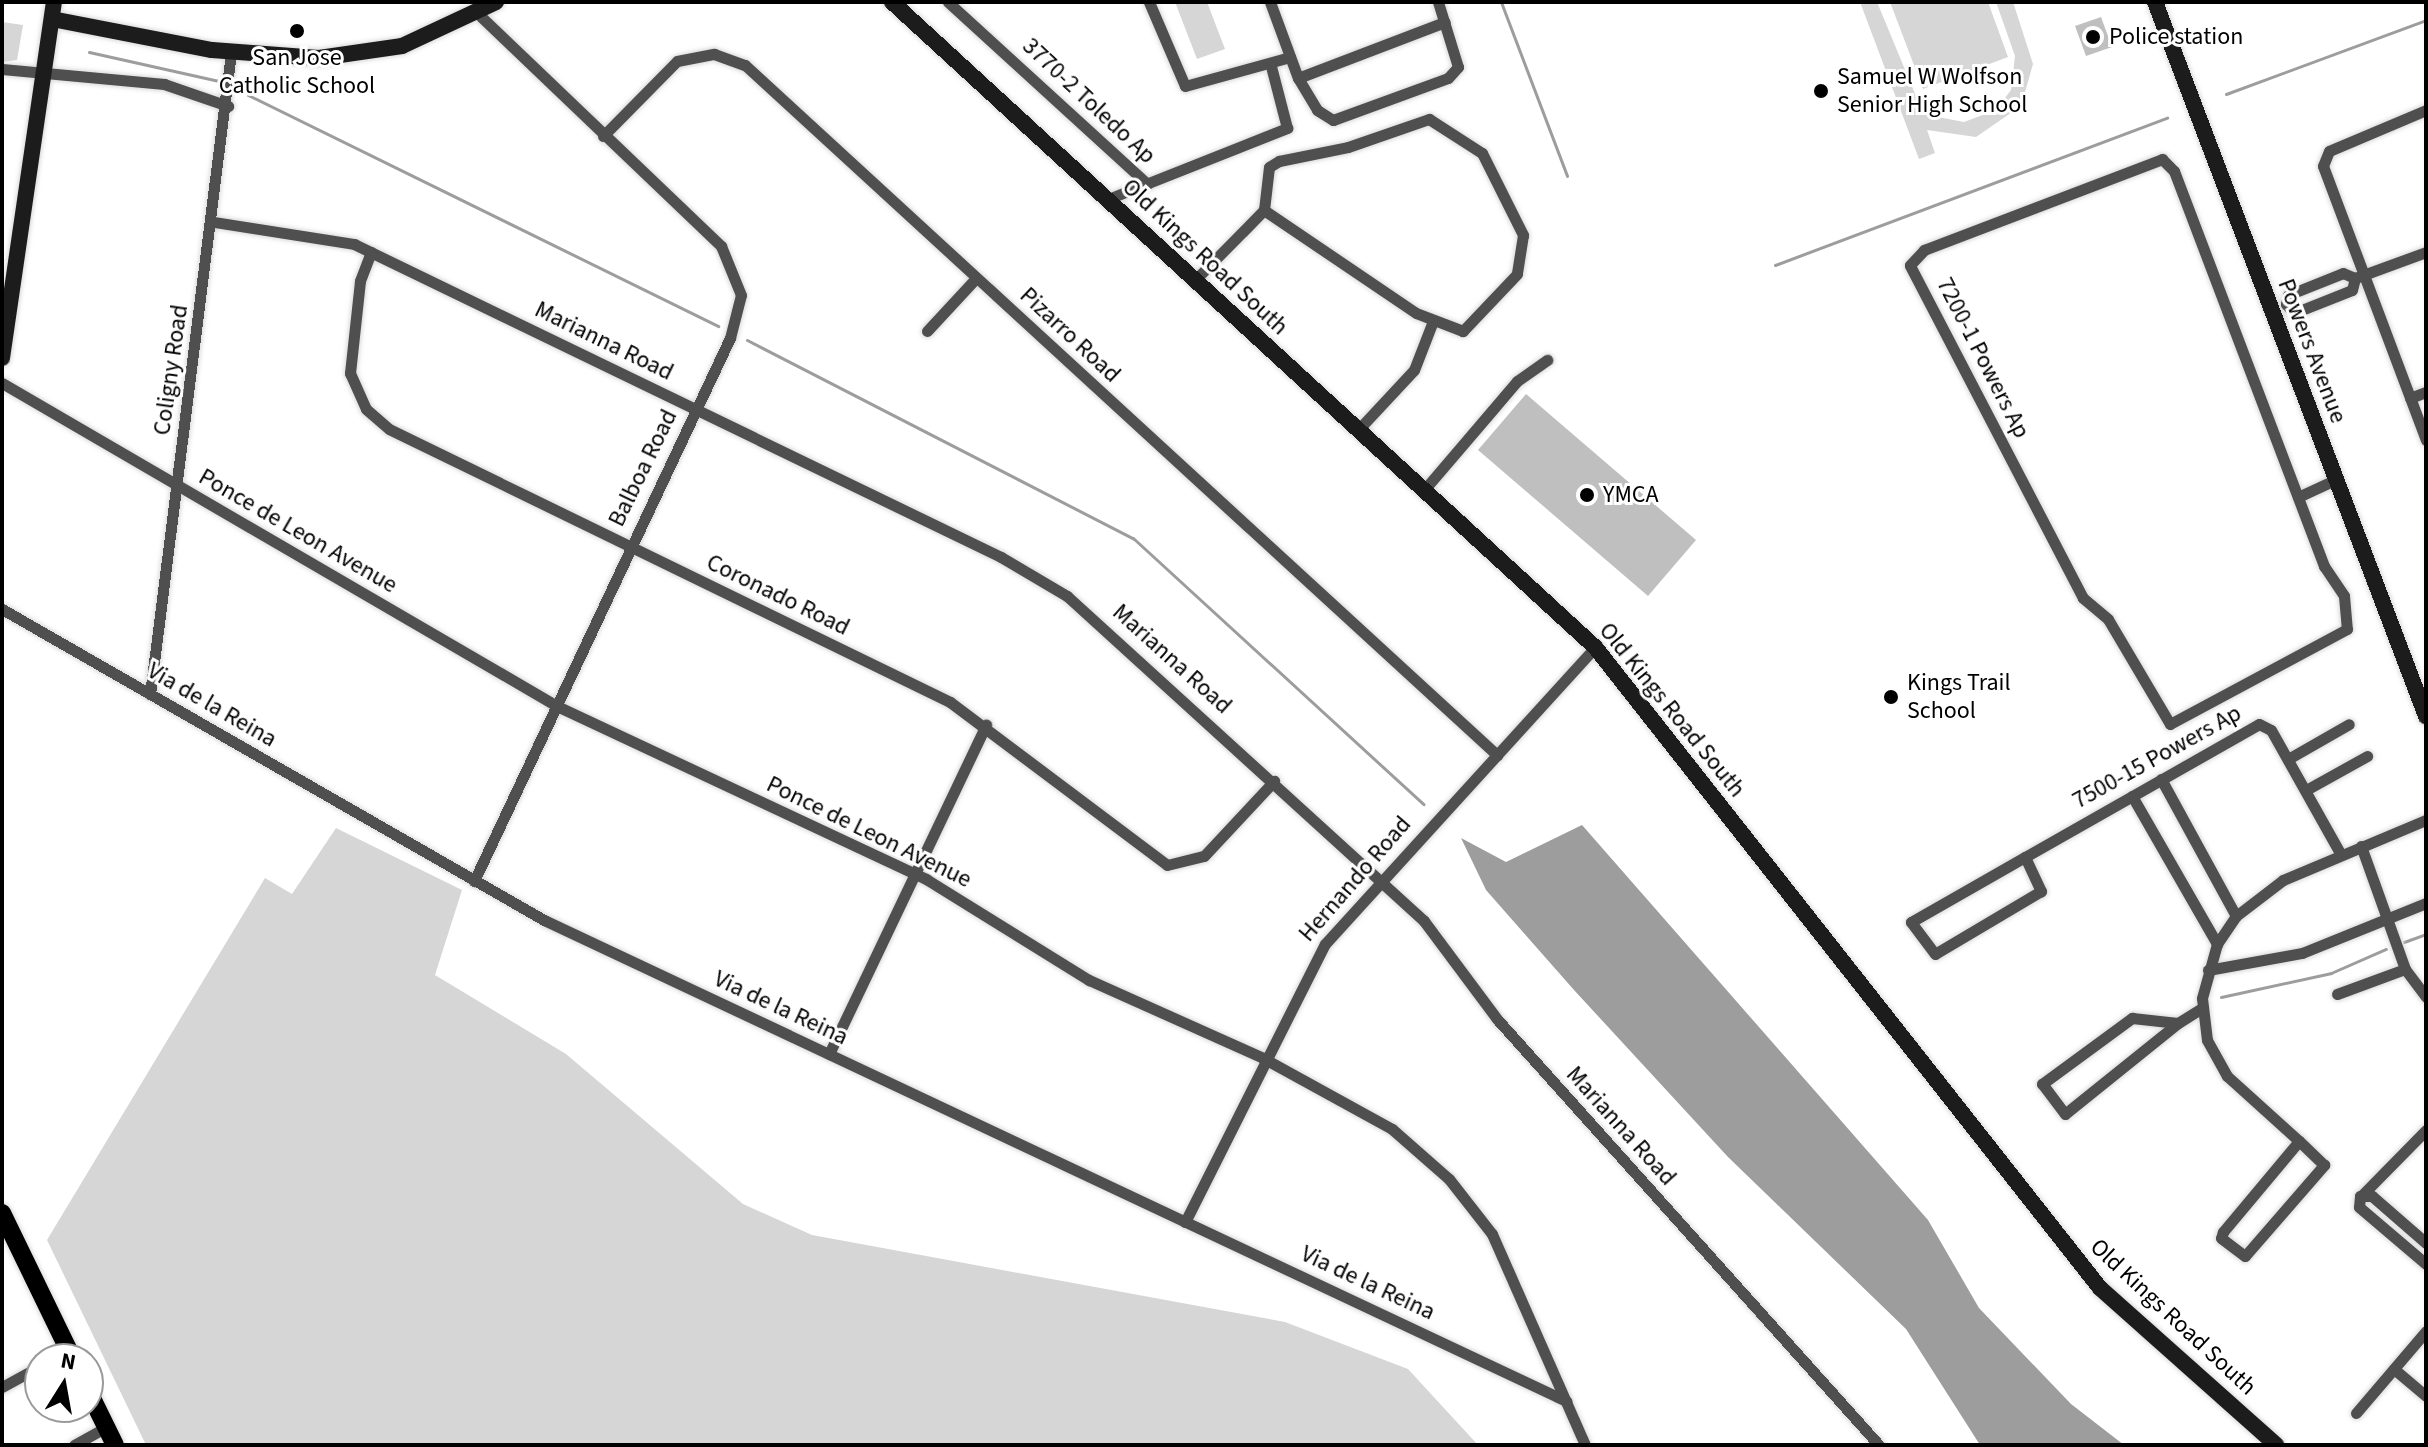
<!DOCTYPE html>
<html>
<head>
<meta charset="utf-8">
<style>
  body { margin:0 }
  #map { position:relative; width:2428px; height:1447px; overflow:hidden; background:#fff; font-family:"Source Sans 3",sans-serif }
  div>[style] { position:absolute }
  .green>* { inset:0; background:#d6d6d6 }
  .water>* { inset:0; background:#9d9d9d }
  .stream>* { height:3px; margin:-1.5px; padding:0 1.5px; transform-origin:1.5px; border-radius:1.5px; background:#9d9d9d }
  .building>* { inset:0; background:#bfbfbf }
  .roads { filter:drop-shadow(0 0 2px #dbdbdb) drop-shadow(0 0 2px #dbdbdb) }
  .street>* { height:11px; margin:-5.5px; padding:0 5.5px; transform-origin:5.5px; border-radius:5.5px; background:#4f4f4f }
  .secondary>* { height:16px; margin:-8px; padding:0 8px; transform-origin:8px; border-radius:8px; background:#1c1c1c }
  .primary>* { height:18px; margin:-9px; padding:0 9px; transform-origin:9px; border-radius:9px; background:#000 }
  .dots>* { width:22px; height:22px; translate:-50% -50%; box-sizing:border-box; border:4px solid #fff; border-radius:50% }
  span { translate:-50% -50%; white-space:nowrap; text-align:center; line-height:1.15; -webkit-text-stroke:6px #fff; paint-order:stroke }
  .poi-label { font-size:24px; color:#000 }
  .left { translate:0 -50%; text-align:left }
  .street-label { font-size:24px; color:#000 }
  .frame { position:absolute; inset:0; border:4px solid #000; pointer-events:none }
  .north { position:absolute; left:24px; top:1343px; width:80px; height:80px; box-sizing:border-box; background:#fff; border:2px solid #999; border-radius:50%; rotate:11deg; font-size:22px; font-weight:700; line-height:32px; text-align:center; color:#000 }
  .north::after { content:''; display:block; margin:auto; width:28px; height:36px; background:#000; clip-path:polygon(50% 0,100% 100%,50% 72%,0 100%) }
</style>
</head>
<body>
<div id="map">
  <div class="green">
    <div style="clip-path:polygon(1175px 2px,1207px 2px,1225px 49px,1197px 59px)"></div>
    <div style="clip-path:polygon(1860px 2px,1877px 2px,1918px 101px,1938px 117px,1964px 122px,1996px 110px,2011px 90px,2015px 56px,1996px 2px,2013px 2px,2033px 64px,2021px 106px,1976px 137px,1927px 130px,1935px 153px,1919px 159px)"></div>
    <div style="clip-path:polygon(1890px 2px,1988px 2px,2008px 57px,1923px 89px)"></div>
    <div style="clip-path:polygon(2px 22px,23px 25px,17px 60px,3px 62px)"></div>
    <div style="clip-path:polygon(336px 828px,462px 890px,435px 975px,566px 1054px,743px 1204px,812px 1235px,1285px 1322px,1408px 1369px,1478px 1445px,146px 1445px,47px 1240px,265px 878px,292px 894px)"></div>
  </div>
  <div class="water">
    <div style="clip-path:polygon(1582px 825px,1928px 1220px,1979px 1308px,2071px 1404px,2124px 1445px,1980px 1445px,1906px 1329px,1728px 1157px,1574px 990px,1486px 890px,1461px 838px,1506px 862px)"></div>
  </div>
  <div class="stream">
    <div style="left:1501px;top:2px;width:186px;rotate:69.2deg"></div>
    <div style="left:89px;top:52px;width:133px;rotate:12.6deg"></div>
    <div style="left:2226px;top:94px;width:213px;rotate:-20.3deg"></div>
    <div style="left:248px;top:95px;width:524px;rotate:26.17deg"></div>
    <div style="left:1775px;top:265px;width:419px;rotate:-20.6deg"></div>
    <div style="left:747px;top:340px;width:434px;rotate:27.2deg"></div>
    <div style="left:1133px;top:538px;width:394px;rotate:42.5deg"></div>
    <div style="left:2404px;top:942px;width:23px;rotate:-20deg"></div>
    <div style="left:2221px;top:997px;width:113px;rotate:-12.3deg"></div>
    <div style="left:2331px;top:973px;width:60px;rotate:-23.6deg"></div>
  </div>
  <div class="building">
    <div style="clip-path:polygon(2101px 17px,2112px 47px,2086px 56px,2075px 26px)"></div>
    <div style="clip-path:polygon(1526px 394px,1696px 540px,1648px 596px,1478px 450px)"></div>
  </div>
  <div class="roads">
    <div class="street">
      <div style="left:948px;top:2px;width:270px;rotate:42.4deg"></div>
      <div style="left:1149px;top:2px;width:91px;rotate:66.8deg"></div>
      <div style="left:1185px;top:86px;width:109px;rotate:-15.4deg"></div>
      <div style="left:1270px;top:2px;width:81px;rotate:69.8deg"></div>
      <div style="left:1298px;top:78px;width:37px;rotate:59deg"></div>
      <div style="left:1317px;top:110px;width:19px;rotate:32deg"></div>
      <div style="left:1333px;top:120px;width:122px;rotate:-20.1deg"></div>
      <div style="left:1448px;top:78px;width:15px;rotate:-48deg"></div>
      <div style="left:1458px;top:67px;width:68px;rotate:-107.1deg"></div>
      <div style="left:2px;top:69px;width:163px;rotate:5.3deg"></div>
      <div style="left:164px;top:84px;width:68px;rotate:19deg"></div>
      <div style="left:1298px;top:78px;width:157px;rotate:-20.9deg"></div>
      <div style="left:2426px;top:110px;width:105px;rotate:157.1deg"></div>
      <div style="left:2329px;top:151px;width:16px;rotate:112deg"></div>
      <div style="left:2323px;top:166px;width:293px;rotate:69.4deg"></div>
      <div style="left:1429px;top:119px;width:63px;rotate:32.7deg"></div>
      <div style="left:1482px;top:153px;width:92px;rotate:63.4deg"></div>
      <div style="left:1523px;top:235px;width:39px;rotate:99deg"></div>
      <div style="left:1517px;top:274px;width:79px;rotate:133.5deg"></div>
      <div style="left:1463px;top:331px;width:50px;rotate:-159deg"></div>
      <div style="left:1416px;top:313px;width:184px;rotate:-145.9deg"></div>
      <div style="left:1264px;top:210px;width:43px;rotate:-83.4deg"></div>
      <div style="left:1269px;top:167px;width:12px;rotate:-31deg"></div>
      <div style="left:1279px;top:161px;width:70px;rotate:-11.5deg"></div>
      <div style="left:1348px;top:147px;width:86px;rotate:-19.1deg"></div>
      <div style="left:603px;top:136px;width:105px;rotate:-45.4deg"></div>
      <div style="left:677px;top:61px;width:38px;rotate:-11deg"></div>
      <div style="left:714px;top:54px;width:33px;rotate:20deg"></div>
      <div style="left:745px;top:65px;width:1021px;rotate:42.54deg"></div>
      <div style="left:2162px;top:159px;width:17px;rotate:45deg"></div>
      <div style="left:2174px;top:171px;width:423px;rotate:69.2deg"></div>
      <div style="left:2324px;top:566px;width:36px;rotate:56deg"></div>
      <div style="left:2344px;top:596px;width:33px;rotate:85deg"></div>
      <div style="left:2347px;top:629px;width:201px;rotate:151.8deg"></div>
      <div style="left:2170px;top:724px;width:122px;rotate:-120.6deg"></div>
      <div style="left:2108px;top:619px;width:33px;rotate:-140deg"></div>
      <div style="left:2083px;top:598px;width:375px;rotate:-117.5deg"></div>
      <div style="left:1910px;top:265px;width:21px;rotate:-47deg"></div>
      <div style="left:1924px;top:250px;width:255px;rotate:-20.9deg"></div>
      <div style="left:1108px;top:199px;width:193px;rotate:-21.6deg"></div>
      <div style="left:1287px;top:128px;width:64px;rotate:-104.5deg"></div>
      <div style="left:214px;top:222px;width:142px;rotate:8.9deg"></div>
      <div style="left:354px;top:244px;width:719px;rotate:25.82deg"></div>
      <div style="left:1001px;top:557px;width:77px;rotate:30.6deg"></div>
      <div style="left:1067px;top:596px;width:483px;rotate:42.3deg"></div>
      <div style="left:1424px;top:921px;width:122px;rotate:53.3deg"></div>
      <div style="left:1497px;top:1019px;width:572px;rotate:48.12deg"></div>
      <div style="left:371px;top:252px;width:31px;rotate:111deg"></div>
      <div style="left:360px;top:281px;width:93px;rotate:96.2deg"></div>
      <div style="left:350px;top:373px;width:39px;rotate:66deg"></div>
      <div style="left:366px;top:409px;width:30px;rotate:41deg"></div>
      <div style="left:389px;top:429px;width:624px;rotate:25.95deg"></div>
      <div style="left:950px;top:702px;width:271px;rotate:36.9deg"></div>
      <div style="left:1167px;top:865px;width:38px;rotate:-14deg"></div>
      <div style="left:1204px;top:856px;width:103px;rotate:-47deg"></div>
      <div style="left:1195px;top:280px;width:98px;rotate:-45.4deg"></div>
      <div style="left:2286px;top:304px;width:9px;rotate:-77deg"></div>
      <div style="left:2288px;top:295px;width:59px;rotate:-21.8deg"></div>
      <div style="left:2343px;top:273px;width:13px;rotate:23deg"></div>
      <div style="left:2355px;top:278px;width:76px;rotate:-20.1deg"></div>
      <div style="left:2286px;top:304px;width:12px;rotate:48deg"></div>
      <div style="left:2294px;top:313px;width:62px;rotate:-21.6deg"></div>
      <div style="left:2352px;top:290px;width:12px;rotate:-76deg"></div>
      <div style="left:927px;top:331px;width:72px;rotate:-47.2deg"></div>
      <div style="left:2px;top:383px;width:642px;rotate:30.2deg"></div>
      <div style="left:557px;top:706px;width:408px;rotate:25.1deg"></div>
      <div style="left:926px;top:879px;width:192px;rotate:31.8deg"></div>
      <div style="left:1089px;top:980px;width:191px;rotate:24.1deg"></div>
      <div style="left:1263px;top:1058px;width:147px;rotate:28.8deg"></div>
      <div style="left:1392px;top:1129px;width:76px;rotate:41.3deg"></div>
      <div style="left:1449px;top:1179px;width:70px;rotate:52deg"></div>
      <div style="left:1492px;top:1234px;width:231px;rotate:66.2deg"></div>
      <div style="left:2410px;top:398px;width:17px;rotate:-21deg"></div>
      <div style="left:1358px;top:430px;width:82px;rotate:-47deg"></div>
      <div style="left:1414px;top:370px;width:53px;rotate:-68.8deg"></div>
      <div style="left:1424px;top:490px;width:143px;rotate:-49.5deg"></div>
      <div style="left:1517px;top:381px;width:37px;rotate:-35deg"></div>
      <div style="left:2298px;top:497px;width:41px;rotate:-24.7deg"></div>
      <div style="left:2px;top:609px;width:625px;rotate:29.85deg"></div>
      <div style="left:544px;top:920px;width:1130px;rotate:25.2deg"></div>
      <div style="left:150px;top:694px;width:646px;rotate:-82.8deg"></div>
      <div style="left:2288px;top:759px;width:70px;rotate:-29.8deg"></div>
      <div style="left:2161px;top:779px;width:156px;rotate:61.3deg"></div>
      <div style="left:2306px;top:790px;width:70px;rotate:-29.1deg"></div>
      <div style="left:2132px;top:796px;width:171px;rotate:60.1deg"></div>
      <div style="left:2361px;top:846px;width:131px;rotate:70.3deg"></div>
      <div style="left:2405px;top:969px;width:35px;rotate:53deg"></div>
      <div style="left:2025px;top:857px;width:269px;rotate:-29.6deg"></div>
      <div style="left:2259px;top:724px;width:13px;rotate:27deg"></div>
      <div style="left:2271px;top:730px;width:141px;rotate:60.7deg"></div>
      <div style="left:2025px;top:857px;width:38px;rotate:65deg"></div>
      <div style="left:2041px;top:891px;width:123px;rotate:149.3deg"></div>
      <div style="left:1935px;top:954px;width:40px;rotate:-127deg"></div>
      <div style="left:1911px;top:922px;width:131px;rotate:-29.7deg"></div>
      <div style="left:474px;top:881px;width:600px;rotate:-64.76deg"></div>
      <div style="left:730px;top:338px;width:44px;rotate:-75.7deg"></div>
      <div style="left:741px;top:295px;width:53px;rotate:-112.2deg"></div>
      <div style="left:721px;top:246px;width:335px;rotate:-136.3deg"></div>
      <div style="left:2208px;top:970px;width:96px;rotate:-10.3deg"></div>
      <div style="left:2302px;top:953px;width:134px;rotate:-22deg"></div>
      <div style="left:2337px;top:994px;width:72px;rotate:-20.2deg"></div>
      <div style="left:2132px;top:1018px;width:46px;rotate:6.2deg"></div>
      <div style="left:2178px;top:1023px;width:145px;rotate:141.2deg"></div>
      <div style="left:2065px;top:1114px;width:38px;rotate:-127deg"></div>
      <div style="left:2042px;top:1084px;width:112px;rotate:-36.3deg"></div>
      <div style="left:2178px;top:1023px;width:28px;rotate:-32deg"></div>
      <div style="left:829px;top:1054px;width:365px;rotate:-64.5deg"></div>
      <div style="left:2299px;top:1141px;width:119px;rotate:129.9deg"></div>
      <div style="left:2223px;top:1232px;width:6px;rotate:108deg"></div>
      <div style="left:2221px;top:1238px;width:30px;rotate:37deg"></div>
      <div style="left:2245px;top:1256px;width:121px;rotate:-49deg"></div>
      <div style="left:2324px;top:1165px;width:35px;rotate:-136deg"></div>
      <div style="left:2299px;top:1141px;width:97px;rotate:-137.9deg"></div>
      <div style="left:2227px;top:1076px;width:41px;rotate:-119.1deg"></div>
      <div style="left:2207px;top:1040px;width:42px;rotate:-96.8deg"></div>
      <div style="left:2202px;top:998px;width:56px;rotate:-74.5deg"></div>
      <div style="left:2217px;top:944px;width:34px;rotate:-56deg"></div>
      <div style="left:2236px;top:916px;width:59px;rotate:-37.5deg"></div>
      <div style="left:2283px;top:880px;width:155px;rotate:-22.8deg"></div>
      <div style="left:2363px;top:1194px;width:90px;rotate:-45.5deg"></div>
      <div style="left:1185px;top:1222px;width:311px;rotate:-63.3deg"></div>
      <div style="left:1325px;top:944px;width:401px;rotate:-47.7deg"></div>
      <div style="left:2426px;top:1243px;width:72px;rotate:-139deg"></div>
      <div style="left:2372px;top:1196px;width:12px;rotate:180deg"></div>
      <div style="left:2360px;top:1196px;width:11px;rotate:95deg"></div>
      <div style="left:2359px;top:1207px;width:88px;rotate:40.4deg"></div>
      <div style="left:52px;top:1359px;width:19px;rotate:-28deg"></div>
      <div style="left:2394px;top:1369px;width:42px;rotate:40.2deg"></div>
      <div style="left:2px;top:1387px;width:43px;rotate:-28.9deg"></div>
      <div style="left:2356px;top:1413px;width:108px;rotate:-49.5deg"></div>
      <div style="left:74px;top:1445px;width:37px;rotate:-29deg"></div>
    </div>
    <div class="secondary">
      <div style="left:892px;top:2px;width:954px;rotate:42.54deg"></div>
      <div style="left:1595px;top:647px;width:816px;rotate:51.77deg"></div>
      <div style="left:2100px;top:1288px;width:236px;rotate:41.7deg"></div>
      <div style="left:2155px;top:2px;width:764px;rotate:69.22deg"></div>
      <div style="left:52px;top:19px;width:163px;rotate:11deg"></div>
      <div style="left:212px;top:50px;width:107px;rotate:4.3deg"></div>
      <div style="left:319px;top:58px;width:84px;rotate:-8.2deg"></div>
      <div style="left:402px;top:46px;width:104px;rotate:-25.1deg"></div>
      <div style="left:2px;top:358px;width:360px;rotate:-81.7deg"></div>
    </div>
    <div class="primary">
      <div style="left:2px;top:1213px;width:162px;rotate:64.1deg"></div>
      <div style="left:88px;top:1390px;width:61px;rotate:63.9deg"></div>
    </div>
  </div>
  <div class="dots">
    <div style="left:297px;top:31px;background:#000"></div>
    <div style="left:2093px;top:37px;background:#000"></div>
    <div style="left:1821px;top:91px;background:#000"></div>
    <div style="left:1587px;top:495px;background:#000"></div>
    <div style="left:1891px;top:697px;background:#000"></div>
  </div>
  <div class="poi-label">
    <span class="left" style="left:2109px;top:37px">Police station</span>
    <span style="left:297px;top:72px">San Jose<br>Catholic School</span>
    <span class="left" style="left:1837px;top:91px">Samuel W Wolfson<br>Senior High School</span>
    <span class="left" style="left:1603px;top:495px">YMCA</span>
    <span class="left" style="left:1907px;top:697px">Kings Trail<br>School</span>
  </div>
  <div class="street-label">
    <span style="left:1089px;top:101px;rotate:43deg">3770-2 Toledo Ap</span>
    <span style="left:1205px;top:257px;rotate:43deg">Old Kings Road South</span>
    <span style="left:1070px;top:335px;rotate:43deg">Pizarro Road</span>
    <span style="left:604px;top:341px;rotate:26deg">Marianna Road</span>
    <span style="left:2312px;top:351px;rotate:69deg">Powers Avenue</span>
    <span style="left:1983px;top:358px;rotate:63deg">7200-1 Powers Ap</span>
    <span style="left:171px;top:370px;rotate:-82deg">Coligny Road</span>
    <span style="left:643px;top:468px;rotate:-64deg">Balboa Road</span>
    <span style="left:298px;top:531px;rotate:30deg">Ponce de Leon Avenue</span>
    <span style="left:778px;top:595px;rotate:26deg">Coronado Road</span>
    <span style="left:1172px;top:659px;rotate:42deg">Marianna Road</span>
    <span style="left:212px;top:705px;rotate:30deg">Via de la Reina</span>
    <span style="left:1672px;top:710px;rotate:51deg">Old Kings Road South</span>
    <span style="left:2157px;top:757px;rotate:-29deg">7500-15 Powers Ap</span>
    <span style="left:869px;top:832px;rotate:26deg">Ponce de Leon Avenue</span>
    <span style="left:1355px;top:879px;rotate:-49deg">Hernando Road</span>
    <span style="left:781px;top:1008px;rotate:25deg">Via de la Reina</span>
    <span style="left:1621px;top:1126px;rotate:48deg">Marianna Road</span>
    <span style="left:1368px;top:1283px;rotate:25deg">Via de la Reina</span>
    <span style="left:2173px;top:1317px;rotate:43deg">Old Kings Road South</span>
  </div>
  <div class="frame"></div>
  <div class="north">N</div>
</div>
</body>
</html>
